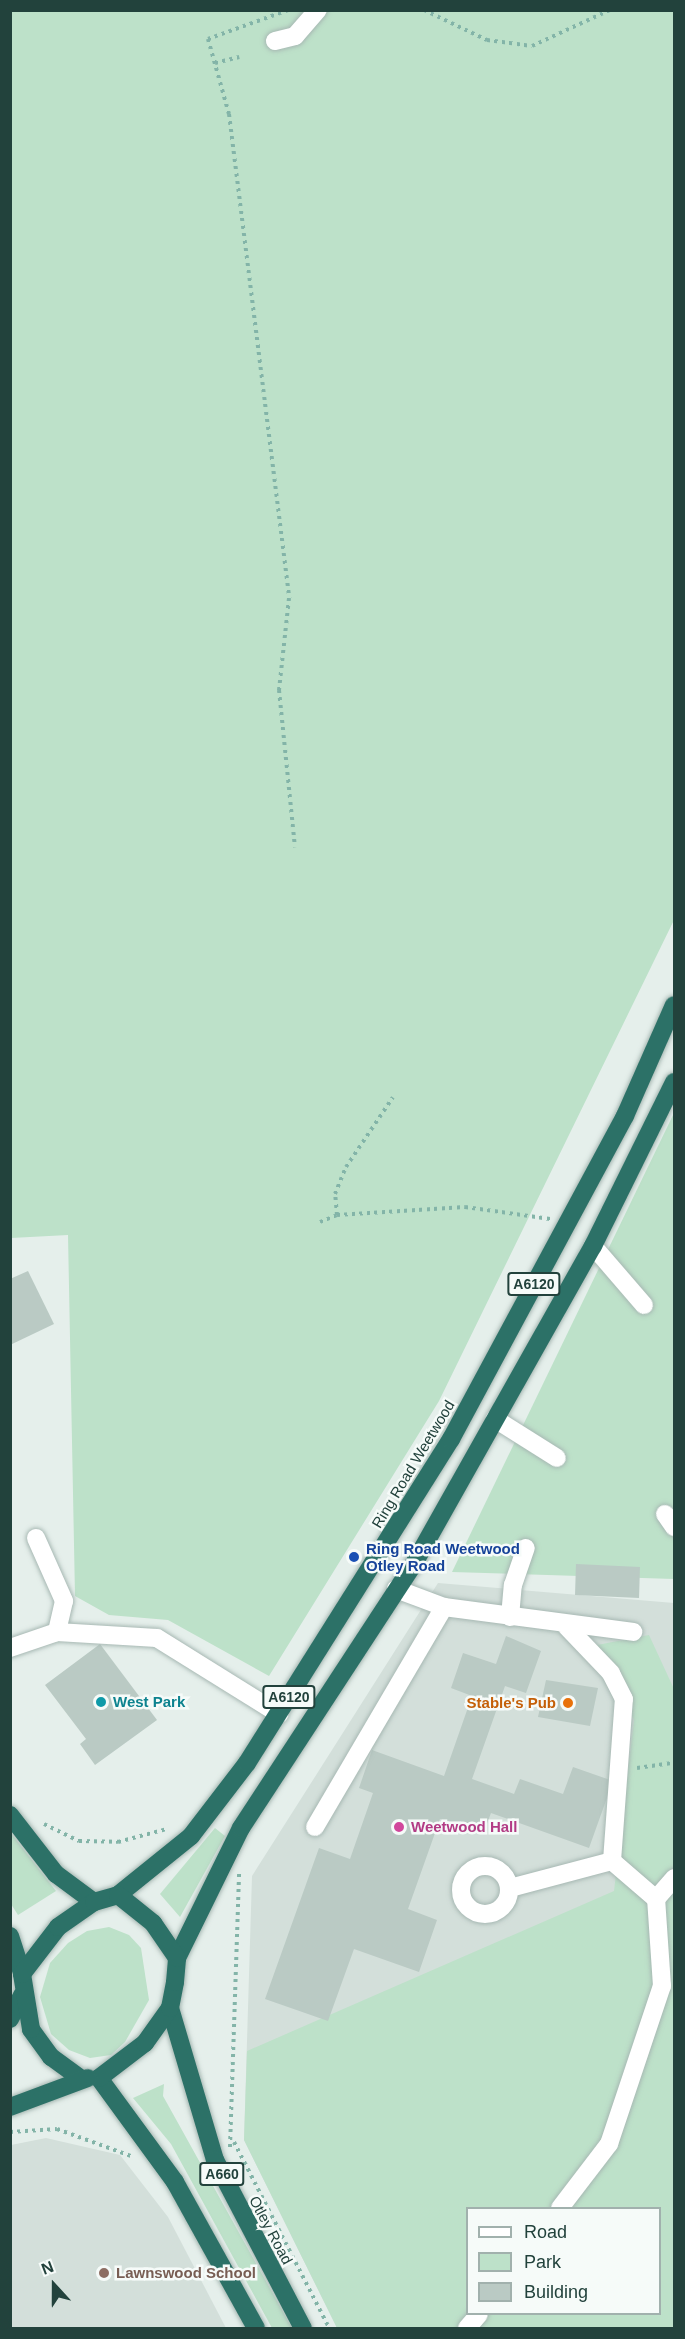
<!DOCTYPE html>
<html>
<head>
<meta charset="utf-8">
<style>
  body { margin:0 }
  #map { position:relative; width:685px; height:2339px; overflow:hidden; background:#e5efeb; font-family:Helvetica,sans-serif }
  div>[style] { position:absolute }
  .built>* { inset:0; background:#d3dfda }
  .green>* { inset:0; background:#bde1c9 }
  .building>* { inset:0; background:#bacac4 }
  .path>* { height:4px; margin-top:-2px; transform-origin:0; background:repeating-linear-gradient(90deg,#83b4a8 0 3px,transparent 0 7.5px) }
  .roads { filter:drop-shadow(0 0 2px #a7b8b3) drop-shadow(0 0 2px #a7b8b3) }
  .minor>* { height:18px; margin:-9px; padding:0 9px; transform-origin:9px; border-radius:9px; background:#fff }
  .minor>.ring { margin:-9px; padding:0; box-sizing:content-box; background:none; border:18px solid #fff; border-radius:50% }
  .highway>* { height:18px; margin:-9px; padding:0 9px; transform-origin:9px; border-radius:9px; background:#2c7167 }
  .dots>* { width:16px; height:16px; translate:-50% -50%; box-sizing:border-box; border:3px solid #f6fbf9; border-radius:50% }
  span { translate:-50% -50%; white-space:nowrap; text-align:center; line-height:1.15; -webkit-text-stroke:5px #f6fbf9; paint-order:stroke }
  .shield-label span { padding:2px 4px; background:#f6fbf9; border:2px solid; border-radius:4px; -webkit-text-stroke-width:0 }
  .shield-label { font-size:14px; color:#22423c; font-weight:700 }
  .street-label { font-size:15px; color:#22423c }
  .transit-label { font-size:15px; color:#164399; font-weight:700 }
  .left { translate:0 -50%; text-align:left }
  .culture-label { font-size:15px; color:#0d838f; font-weight:700 }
  .food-label { font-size:15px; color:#c56008; font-weight:700 }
  .right { translate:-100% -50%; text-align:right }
  .hotel-label { font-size:15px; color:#b23c85; font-weight:700 }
  .education-label { font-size:15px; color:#785e54; font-weight:700 }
  .frame { position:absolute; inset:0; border:12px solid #22423c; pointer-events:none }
  .legend { position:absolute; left:466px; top:2207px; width:195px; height:108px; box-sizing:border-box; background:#f6fbf9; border:2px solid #a1b1ad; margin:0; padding:8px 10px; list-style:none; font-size:18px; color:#22423c }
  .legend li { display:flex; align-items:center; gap:12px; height:30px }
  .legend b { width:30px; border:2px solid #a1b1ad }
  .north { position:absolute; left:24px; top:2255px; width:60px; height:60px; -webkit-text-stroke:4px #f6fbf9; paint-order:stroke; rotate:339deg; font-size:16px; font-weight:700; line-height:24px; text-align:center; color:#22423c }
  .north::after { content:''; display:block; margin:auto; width:21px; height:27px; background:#22423c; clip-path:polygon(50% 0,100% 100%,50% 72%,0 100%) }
</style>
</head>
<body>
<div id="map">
  <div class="built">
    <div style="clip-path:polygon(438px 1583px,674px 1603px,674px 2153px,468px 2208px,468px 2314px,337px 2328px,244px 2140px,252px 1876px)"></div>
    <div style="clip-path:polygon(46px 2138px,120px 2155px,168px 2217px,226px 2328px,11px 2328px,11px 2145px)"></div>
  </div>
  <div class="green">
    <div style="clip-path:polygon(11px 11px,674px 11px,674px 920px,439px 1401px,269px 1676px,168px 1620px,109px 1615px,75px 1596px,68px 1235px,11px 1238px)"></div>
    <div style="clip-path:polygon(674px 1113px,674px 1579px,452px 1572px)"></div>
    <div style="clip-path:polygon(evenodd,649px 1635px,674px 1689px,674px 2328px,337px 2328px,244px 2140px,247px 2051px,614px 1891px,634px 1720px,597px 1645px,649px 1635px,468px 2208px,660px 2208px,660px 2314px,468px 2314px,468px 2208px)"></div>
    <div style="clip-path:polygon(215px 1828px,225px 1836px,180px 1917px,160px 1894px)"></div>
    <div style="clip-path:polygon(10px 1832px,56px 1891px,18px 1915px,11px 1904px)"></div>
    <div style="clip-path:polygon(109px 1927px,129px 1935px,141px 1948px,149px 2000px,125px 2042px,111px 2055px,90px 2058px,69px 2050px,51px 2034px,40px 1997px,50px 1963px,68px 1943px,87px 1931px)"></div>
    <div style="clip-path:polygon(164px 2084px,163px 2096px,292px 2328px,272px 2328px,171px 2144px,133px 2098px)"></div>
  </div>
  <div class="building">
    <div style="clip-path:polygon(28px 1271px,54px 1324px,10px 1345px,10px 1279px)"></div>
    <div style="clip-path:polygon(576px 1564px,640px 1567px,639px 1598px,575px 1595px)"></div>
    <div style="clip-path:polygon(506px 1636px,541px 1651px,526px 1693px,505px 1686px,472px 1779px,514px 1794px,520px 1779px,563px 1794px,573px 1767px,613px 1781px,589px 1848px,491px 1813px,483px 1834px,440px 1819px,408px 1909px,437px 1920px,419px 1972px,354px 1949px,328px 2021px,265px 1999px,319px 1848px,350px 1859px,373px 1793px,359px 1788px,372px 1750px,444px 1776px,472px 1696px,451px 1688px,463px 1653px,496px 1664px)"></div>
    <div style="clip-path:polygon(100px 1644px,157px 1720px,95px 1765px,80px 1744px,86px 1739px,45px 1685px)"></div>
    <div style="clip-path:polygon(546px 1680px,598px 1688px,590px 1726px,538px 1717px)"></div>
  </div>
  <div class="path">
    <div style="left:288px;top:10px;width:85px;rotate:160.1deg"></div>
    <div style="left:208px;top:39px;width:78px;rotate:74.4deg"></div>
    <div style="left:229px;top:114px;width:488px;rotate:82.9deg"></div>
    <div style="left:289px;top:598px;width:93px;rotate:96.2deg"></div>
    <div style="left:279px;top:690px;width:158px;rotate:84.2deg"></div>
    <div style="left:424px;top:10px;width:70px;rotate:25.5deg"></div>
    <div style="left:487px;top:40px;width:45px;rotate:7.6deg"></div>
    <div style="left:532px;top:46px;width:86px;rotate:-24.8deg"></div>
    <div style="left:215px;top:63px;width:25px;rotate:-14deg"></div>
    <div style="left:337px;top:1215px;width:21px;rotate:-95deg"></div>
    <div style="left:335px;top:1194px;width:29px;rotate:-68deg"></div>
    <div style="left:346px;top:1167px;width:84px;rotate:-56.1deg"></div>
    <div style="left:320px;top:1222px;width:18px;rotate:-22deg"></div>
    <div style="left:337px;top:1215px;width:128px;rotate:-3.6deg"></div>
    <div style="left:465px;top:1207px;width:86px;rotate:8deg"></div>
    <div style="left:637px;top:1768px;width:37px;rotate:-8deg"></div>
    <div style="left:44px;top:1824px;width:39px;rotate:26deg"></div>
    <div style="left:79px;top:1841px;width:39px;rotate:1deg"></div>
    <div style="left:118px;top:1842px;width:51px;rotate:-14.9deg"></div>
    <div style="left:10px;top:2132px;width:47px;rotate:-3.7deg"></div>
    <div style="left:57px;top:2129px;width:79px;rotate:20deg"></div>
    <div style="left:234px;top:2142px;width:209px;rotate:62.9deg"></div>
    <div style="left:230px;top:2147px;width:274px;rotate:-88.1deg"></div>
  </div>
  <div class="roads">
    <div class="minor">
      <div style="left:275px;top:41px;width:21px;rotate:-14deg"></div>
      <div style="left:295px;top:36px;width:35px;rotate:-49deg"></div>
      <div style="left:593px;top:1246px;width:78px;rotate:49.2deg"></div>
      <div style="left:495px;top:1419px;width:73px;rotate:32.2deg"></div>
      <div style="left:665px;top:1514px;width:16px;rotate:55deg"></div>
      <div style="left:36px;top:1538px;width:69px;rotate:66deg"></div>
      <div style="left:64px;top:1601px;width:32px;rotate:103deg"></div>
      <div style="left:396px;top:1589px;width:51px;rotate:20.6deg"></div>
      <div style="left:444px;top:1607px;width:191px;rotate:7.5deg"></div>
      <div style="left:510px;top:1617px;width:32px;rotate:-85deg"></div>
      <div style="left:513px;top:1585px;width:39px;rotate:-71deg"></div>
      <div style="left:10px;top:1648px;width:50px;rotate:-18.8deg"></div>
      <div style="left:57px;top:1632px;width:100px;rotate:3.4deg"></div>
      <div style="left:157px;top:1638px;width:144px;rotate:31.9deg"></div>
      <div style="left:315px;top:1827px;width:255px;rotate:-59.6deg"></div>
      <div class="ring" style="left:461px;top:1866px;width:30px;height:30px"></div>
      <div style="left:510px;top:1888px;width:106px;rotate:-14.8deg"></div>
      <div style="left:656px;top:1899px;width:28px;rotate:-49deg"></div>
      <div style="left:560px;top:2208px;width:81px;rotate:-52.6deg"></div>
      <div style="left:609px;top:2144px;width:167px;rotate:-71.5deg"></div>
      <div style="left:662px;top:1986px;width:87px;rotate:-93.9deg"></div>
      <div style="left:656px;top:1899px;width:58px;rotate:-139.2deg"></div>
      <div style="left:612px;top:1861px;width:162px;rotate:-85.8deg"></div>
      <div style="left:624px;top:1699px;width:29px;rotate:-117deg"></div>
      <div style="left:611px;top:1673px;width:64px;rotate:-133.7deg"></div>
      <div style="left:467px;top:2328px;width:18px;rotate:-49deg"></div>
    </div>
    <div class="highway">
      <div style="left:10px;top:1815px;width:75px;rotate:52.1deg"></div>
      <div style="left:56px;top:1874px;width:47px;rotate:36.4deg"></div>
      <div style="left:10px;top:1936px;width:40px;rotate:72deg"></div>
      <div style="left:177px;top:1958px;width:145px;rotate:-63.8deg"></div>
      <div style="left:241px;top:1828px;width:312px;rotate:-56.8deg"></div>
      <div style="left:412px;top:1567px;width:369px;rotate:-60.6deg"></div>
      <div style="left:593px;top:1246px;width:183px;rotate:-63.7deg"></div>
      <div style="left:170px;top:2008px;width:159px;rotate:73.5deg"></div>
      <div style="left:215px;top:2160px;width:190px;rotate:62.4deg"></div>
      <div style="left:10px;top:2019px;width:27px;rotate:-63deg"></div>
      <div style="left:80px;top:2078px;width:36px;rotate:-144deg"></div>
      <div style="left:51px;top:2057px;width:34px;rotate:-126deg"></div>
      <div style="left:31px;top:2029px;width:56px;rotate:-99.3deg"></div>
      <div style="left:22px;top:1974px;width:59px;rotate:-52.5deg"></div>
      <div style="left:58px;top:1927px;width:44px;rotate:-34.8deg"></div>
      <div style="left:94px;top:1902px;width:25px;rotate:-16deg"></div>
      <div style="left:118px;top:1895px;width:94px;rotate:-38.9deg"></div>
      <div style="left:191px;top:1836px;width:92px;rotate:-52.5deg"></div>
      <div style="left:247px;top:1763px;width:383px;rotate:-57.8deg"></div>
      <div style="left:451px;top:1439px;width:367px;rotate:-61.7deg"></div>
      <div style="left:625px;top:1116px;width:121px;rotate:-66.2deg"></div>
      <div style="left:99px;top:2078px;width:129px;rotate:53.8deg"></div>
      <div style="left:175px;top:2182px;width:167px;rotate:61deg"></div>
      <div style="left:99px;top:2078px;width:58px;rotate:-37.3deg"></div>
      <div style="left:145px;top:2043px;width:43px;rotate:-54.5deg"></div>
      <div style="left:170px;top:2008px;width:26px;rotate:-79deg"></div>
      <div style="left:175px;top:1982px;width:24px;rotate:-85deg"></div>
      <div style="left:177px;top:1958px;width:42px;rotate:-124.4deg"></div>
      <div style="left:153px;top:1923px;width:45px;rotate:-141.3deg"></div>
      <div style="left:10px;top:2107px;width:83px;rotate:-20.4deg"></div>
    </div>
  </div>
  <div class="dots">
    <div style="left:354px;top:1557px;background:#1a4fb4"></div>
    <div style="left:101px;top:1702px;background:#0f9aa8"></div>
    <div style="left:568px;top:1703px;background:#e8710a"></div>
    <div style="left:399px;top:1827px;background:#d1479c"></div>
    <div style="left:104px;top:2273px;background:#8d6e63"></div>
  </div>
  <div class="shield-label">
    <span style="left:534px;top:1284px">A6120</span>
    <span style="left:289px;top:1697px">A6120</span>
    <span style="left:222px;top:2174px">A660</span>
  </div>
  <div class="street-label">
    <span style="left:413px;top:1464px;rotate:-59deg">Ring Road Weetwood</span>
    <span style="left:271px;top:2230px;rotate:62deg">Otley Road</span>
  </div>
  <div class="transit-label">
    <span class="left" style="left:366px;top:1557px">Ring Road Weetwood<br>Otley Road</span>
  </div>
  <div class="culture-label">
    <span class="left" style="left:113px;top:1702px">West Park</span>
  </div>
  <div class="food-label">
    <span class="right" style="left:556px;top:1703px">Stable's Pub</span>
  </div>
  <div class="hotel-label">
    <span class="left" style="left:411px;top:1827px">Weetwood Hall</span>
  </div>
  <div class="education-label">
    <span class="left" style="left:116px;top:2273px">Lawnswood School</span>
  </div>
  <div class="frame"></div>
  <ul class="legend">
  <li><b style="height:8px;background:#fff"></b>Road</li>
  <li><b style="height:16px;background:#bde1c9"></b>Park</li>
  <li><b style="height:16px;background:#bacac4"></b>Building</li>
  </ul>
  <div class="north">N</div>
</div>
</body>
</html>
